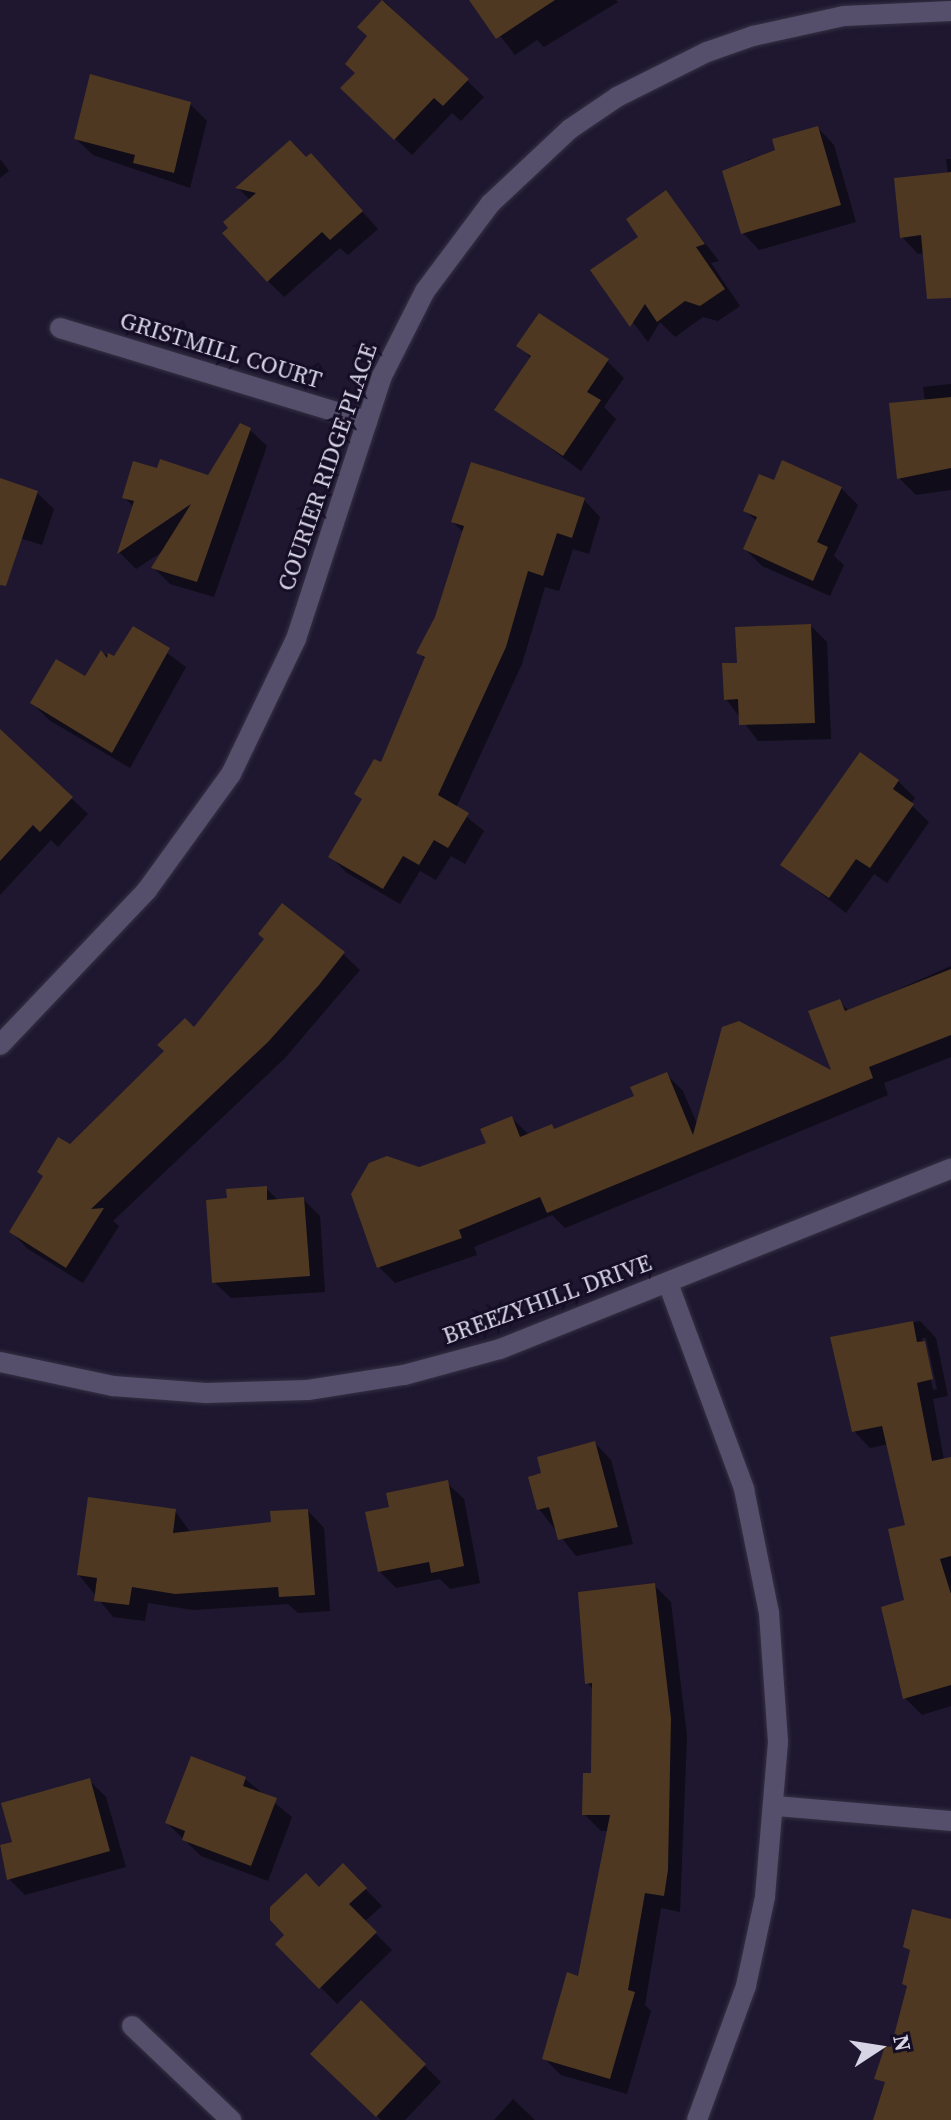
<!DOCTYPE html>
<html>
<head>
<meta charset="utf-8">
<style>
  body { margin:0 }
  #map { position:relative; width:951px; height:2120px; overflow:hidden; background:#1e172f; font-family:"Source Serif 4",serif }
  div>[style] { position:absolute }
  .shadow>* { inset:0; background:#0007 }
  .building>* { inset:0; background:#4e3821 }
  .roads { filter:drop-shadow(0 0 2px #363144) drop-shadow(0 0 2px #363144) }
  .minor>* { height:20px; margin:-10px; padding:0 10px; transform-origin:10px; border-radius:10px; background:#564f6c }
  span { translate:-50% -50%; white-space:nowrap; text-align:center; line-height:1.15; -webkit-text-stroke:6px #150d25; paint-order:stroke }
  .street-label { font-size:24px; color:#d7d4e5 }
  .north { position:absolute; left:839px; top:2008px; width:80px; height:80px; -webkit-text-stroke:6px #150d25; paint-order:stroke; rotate:78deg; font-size:22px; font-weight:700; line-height:32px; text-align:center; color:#d7d4e5 }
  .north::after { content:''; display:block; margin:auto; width:28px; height:36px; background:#d7d4e5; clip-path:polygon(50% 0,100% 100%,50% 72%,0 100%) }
</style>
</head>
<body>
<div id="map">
  <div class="shadow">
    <div style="clip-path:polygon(472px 0,616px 0,618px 2px,544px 47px,537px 40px,515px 55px)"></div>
    <div style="clip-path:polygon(384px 1px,484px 97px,461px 121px,452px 113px,412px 155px,359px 105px,358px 73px,369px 36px,360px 27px)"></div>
    <div style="clip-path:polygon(190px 104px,207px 121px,190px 188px,93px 155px,76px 139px)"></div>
    <div style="clip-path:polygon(818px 128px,834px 145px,856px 222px,759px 250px,743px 233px,747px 160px,777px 151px)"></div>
    <div style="clip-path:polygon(0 159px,9px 171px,0 178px)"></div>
    <div style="clip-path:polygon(307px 159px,327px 172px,378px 229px,348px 255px,340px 248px,284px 297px,268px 281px,250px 200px,238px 188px)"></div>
    <div style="clip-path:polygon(946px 159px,951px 159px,951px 263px,929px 252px,918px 254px,902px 237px,948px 174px)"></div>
    <div style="clip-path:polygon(666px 193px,719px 261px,711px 263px,740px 306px,718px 321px,703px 317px,675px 337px,660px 322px,648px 342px,593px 270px,641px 237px)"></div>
    <div style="clip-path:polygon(519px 346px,607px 361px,624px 378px,604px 407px,616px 419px,581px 471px,497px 409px,531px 358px)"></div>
    <div style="clip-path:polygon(951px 384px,951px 490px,916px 495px,899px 478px,925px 401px,923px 387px)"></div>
    <div style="clip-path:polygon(250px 430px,267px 446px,214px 597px,170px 584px,154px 568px,166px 549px,136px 569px,120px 553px,134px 507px,124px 497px,159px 471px,209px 477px)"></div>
    <div style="clip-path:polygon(0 480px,37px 493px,54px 509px,42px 545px,0 532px)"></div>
    <div style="clip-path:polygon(775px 482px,841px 488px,858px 505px,834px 556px,844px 565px,830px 596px,762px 566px,745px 549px,757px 522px,745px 510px)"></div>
    <div style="clip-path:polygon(584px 500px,600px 517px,589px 554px,573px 549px,559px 591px,545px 587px,522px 664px,456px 808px,484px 831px,465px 864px,451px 856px,436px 880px,420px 871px,400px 904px,347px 873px,330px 856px,363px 800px,356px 793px,382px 765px,426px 660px,419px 653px,437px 618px,464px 533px,453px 522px)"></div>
    <div style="clip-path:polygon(811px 626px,827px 642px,831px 739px,758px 741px,726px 699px,739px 665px)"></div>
    <div style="clip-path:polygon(134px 629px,186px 667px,130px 768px,49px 720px,32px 703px,86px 679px,102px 653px,115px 659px)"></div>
    <div style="clip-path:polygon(0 754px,71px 798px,88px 814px,58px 847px,51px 840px,0 895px)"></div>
    <div style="clip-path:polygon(898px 781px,915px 798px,910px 804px,929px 822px,887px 883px,874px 874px,846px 913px,783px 864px)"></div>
    <div style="clip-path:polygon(266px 940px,343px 954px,360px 970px,285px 1058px,113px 1221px,119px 1226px,83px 1283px,28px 1249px,11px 1232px,71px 1147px,195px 1030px)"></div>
    <div style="clip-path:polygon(951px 966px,951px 1057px,884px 1083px,888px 1095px,565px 1228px,552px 1215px,474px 1247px,477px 1255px,395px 1283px,379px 1267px,419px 1169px,488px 1145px,512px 1118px,529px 1135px,556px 1131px,637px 1097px,666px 1074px,683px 1091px,698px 1126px,835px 1074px,839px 1001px,849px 1011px)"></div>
    <div style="clip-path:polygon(266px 1188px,279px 1201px,303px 1199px,320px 1216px,325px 1292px,231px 1298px,214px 1282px,230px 1200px)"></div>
    <div style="clip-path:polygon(evenodd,920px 1321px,936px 1338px,948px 1396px,933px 1399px,944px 1460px,951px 1459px,951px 1706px,922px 1715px,905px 1698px,907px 1527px,889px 1444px,870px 1448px,854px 1431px,832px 1339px,920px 1321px,922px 1338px,926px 1338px,937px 1389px,933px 1390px,922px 1338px)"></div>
    <div style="clip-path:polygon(595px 1443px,611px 1460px,633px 1544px,576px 1556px,539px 1509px,544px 1475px)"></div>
    <div style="clip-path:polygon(447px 1483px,464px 1499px,480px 1583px,450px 1589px,440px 1579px,396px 1588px,379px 1571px,391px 1508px)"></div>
    <div style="clip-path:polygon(175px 1511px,191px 1533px,273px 1524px,308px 1511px,324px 1528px,330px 1611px,298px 1613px,288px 1604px,193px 1610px,148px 1603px,145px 1621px,113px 1617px,79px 1575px)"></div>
    <div style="clip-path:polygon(654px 1585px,671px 1602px,687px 1736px,680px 1912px,661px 1908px,645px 2005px,651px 2011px,627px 2094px,561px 2075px,544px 2058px,579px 1978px,609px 1831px,601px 1831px,584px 1814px,593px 1775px,594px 1690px,587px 1683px)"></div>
    <div style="clip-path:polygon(245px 1779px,292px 1817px,268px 1881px,201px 1856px,167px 1823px)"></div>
    <div style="clip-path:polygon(89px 1780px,106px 1797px,126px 1867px,25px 1895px,9px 1879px,0 1847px,14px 1844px)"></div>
    <div style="clip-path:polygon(343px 1866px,382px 1906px,364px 1922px,392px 1950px,337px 2004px,278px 1944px)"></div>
    <div style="clip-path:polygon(361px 2003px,441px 2082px,405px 2120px,381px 2120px,313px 2054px)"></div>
    <div style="clip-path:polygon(513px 2099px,535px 2120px,494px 2120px)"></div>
  </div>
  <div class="building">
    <div style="clip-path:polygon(382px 0,469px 79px,443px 106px,434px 98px,394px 140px,340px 88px,355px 73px,345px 64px,367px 36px,357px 27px)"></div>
    <div style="clip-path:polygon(469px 0,555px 0,496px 39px)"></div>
    <div style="clip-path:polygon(90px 74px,191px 102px,174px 173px,133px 163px,135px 155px,74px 139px)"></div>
    <div style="clip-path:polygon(818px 126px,841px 205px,741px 234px,722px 171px,775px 150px,772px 139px)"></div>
    <div style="clip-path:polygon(290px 140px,306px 157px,311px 153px,363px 211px,330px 240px,322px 232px,267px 282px,222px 233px,228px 228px,223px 222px,256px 193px,235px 188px)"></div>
    <div style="clip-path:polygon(951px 172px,951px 298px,927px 299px,921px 235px,900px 238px,894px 178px)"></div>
    <div style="clip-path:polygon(666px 190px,705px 244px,696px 247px,725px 289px,700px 306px,685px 301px,657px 322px,645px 304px,630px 327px,590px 270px,638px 237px,626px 219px)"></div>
    <div style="clip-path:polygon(539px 313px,609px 359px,587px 392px,601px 400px,563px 456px,494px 410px,531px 356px,516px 346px)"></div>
    <div style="clip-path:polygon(951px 397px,951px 468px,897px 479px,889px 403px)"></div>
    <div style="clip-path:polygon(240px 423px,251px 428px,197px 582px,151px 568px,191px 504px,117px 554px,134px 501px,122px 498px,133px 461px,157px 468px,160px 459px,208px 475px)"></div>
    <div style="clip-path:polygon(782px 460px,842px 487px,817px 542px,828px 547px,813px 581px,743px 549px,757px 517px,743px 511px,759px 474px,774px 480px)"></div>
    <div style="clip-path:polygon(471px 462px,585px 498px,572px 538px,557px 533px,543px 576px,528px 571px,506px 647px,438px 795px,469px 813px,448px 848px,434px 840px,419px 865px,403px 856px,383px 889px,328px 857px,362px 799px,354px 794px,374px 759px,381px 762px,425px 657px,416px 653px,435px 617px,464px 526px,451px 522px)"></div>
    <div style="clip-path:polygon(0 478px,38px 491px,6px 586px,0 585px)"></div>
    <div style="clip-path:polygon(811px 624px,815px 723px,739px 725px,738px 699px,724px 700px,722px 663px,737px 663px,735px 627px)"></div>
    <div style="clip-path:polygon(133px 626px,170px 648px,112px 753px,30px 703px,56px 659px,85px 676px,101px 650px,107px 658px,108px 653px,114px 656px)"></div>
    <div style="clip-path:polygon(0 729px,73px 797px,40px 832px,33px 825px,0 861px)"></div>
    <div style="clip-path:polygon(860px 752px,899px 780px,893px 789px,914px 804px,870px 868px,856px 859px,829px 898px,780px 865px)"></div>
    <div style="clip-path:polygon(282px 903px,345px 952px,319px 985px,268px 1042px,91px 1209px,104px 1208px,66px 1268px,9px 1232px,43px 1176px,37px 1172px,58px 1137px,70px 1144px,164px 1051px,157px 1045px,185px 1018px,194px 1027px,264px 939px,258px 934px)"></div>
    <div style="clip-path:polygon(951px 969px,951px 1035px,869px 1067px,873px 1078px,547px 1213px,540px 1197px,459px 1230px,462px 1238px,377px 1268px,351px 1194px,369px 1163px,387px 1156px,419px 1167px,486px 1143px,480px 1129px,512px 1116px,520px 1137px,552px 1124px,554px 1129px,634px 1096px,630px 1087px,667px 1072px,693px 1135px,722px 1027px,739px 1021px,831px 1070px,808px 1011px,840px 999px,845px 1011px)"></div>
    <div style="clip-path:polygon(267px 1186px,267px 1200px,304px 1197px,310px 1276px,212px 1283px,206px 1200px,227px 1198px,226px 1189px)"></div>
    <div style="clip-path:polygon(913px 1321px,917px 1342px,925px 1341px,933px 1379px,917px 1383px,932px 1461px,951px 1457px,951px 1556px,940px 1559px,951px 1594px,951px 1685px,903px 1699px,881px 1607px,904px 1600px,888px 1529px,905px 1525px,882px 1426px,852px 1432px,830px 1337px)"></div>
    <div style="clip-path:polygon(595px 1441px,618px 1527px,558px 1540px,549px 1507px,537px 1510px,528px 1477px,541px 1473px,537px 1457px)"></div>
    <div style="clip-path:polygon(448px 1480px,464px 1566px,431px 1573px,429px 1562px,378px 1572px,365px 1512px,389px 1507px,386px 1493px)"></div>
    <div style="clip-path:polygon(88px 1497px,176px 1509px,173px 1533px,271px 1522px,270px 1511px,308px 1509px,315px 1595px,279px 1597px,278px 1587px,175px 1594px,132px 1587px,129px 1605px,94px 1601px,97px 1578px,77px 1575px)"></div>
    <div style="clip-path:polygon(655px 1583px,671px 1718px,668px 1870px,664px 1896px,645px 1893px,628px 1990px,635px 1992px,610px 2079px,542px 2059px,567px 1972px,578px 1976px,610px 1815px,582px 1815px,583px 1773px,591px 1773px,592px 1683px,585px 1684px,578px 1592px)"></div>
    <div style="clip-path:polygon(191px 1756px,246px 1777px,243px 1786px,277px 1798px,251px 1866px,182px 1840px,185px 1831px,165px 1823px)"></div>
    <div style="clip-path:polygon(90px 1778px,110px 1851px,7px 1880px,0 1845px,12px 1842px,1px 1803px)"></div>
    <div style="clip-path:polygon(343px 1863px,367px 1888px,349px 1904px,377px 1932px,319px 1989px,275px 1944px,284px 1935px,270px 1920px,270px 1907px,306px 1873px,319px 1887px)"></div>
    <div style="clip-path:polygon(912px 1909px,951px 1919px,951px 2120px,873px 2120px,885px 2082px,874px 2079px,885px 2046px,891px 2047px,907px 1986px,902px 1984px,910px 1950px,903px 1947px)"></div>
    <div style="clip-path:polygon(361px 2000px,426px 2064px,376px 2117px,310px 2054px)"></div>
  </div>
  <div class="roads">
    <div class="minor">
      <div style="left:60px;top:328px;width:321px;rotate:16.9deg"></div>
      <div style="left:0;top:1045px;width:214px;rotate:-46.5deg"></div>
      <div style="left:147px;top:890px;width:143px;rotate:-54.1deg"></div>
      <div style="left:231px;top:774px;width:150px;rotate:-64.3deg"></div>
      <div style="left:296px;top:639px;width:277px;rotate:-71.9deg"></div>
      <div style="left:382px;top:376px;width:95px;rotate:-63.2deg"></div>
      <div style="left:425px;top:291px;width:109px;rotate:-53.2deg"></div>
      <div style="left:490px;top:204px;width:110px;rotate:-43.2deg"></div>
      <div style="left:570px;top:129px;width:57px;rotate:-34.2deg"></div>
      <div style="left:617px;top:97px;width:101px;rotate:-26.6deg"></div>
      <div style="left:707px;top:52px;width:49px;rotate:-19.2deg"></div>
      <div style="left:753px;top:36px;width:93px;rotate:-12.4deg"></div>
      <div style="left:844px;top:16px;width:107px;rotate:-2.7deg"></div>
      <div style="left:668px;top:1283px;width:220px;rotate:69.7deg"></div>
      <div style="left:744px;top:1489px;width:126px;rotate:78.6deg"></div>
      <div style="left:769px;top:1613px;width:129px;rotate:86deg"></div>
      <div style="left:778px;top:1742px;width:156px;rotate:94.8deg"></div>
      <div style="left:765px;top:1897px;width:91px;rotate:102.1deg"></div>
      <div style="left:746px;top:1986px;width:143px;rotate:110.1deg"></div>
      <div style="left:0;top:1362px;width:116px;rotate:12deg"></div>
      <div style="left:113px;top:1386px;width:93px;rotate:4.3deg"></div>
      <div style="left:206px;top:1393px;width:102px;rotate:-1.7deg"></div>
      <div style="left:308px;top:1390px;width:97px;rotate:-8.9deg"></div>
      <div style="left:404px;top:1375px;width:99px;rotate:-15.2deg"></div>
      <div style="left:500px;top:1349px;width:486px;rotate:-21.8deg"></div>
      <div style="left:776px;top:1806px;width:176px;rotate:4.9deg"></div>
      <div style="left:132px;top:2026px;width:137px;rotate:43.5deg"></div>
    </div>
  </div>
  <div class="street-label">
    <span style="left:221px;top:350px;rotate:17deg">GRISTMILL COURT</span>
    <span style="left:327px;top:467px;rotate:-71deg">COURIER RIDGE PLACE</span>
    <span style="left:547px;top:1299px;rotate:-20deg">BREEZYHILL DRIVE</span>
  </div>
  <div class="north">N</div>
</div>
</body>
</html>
